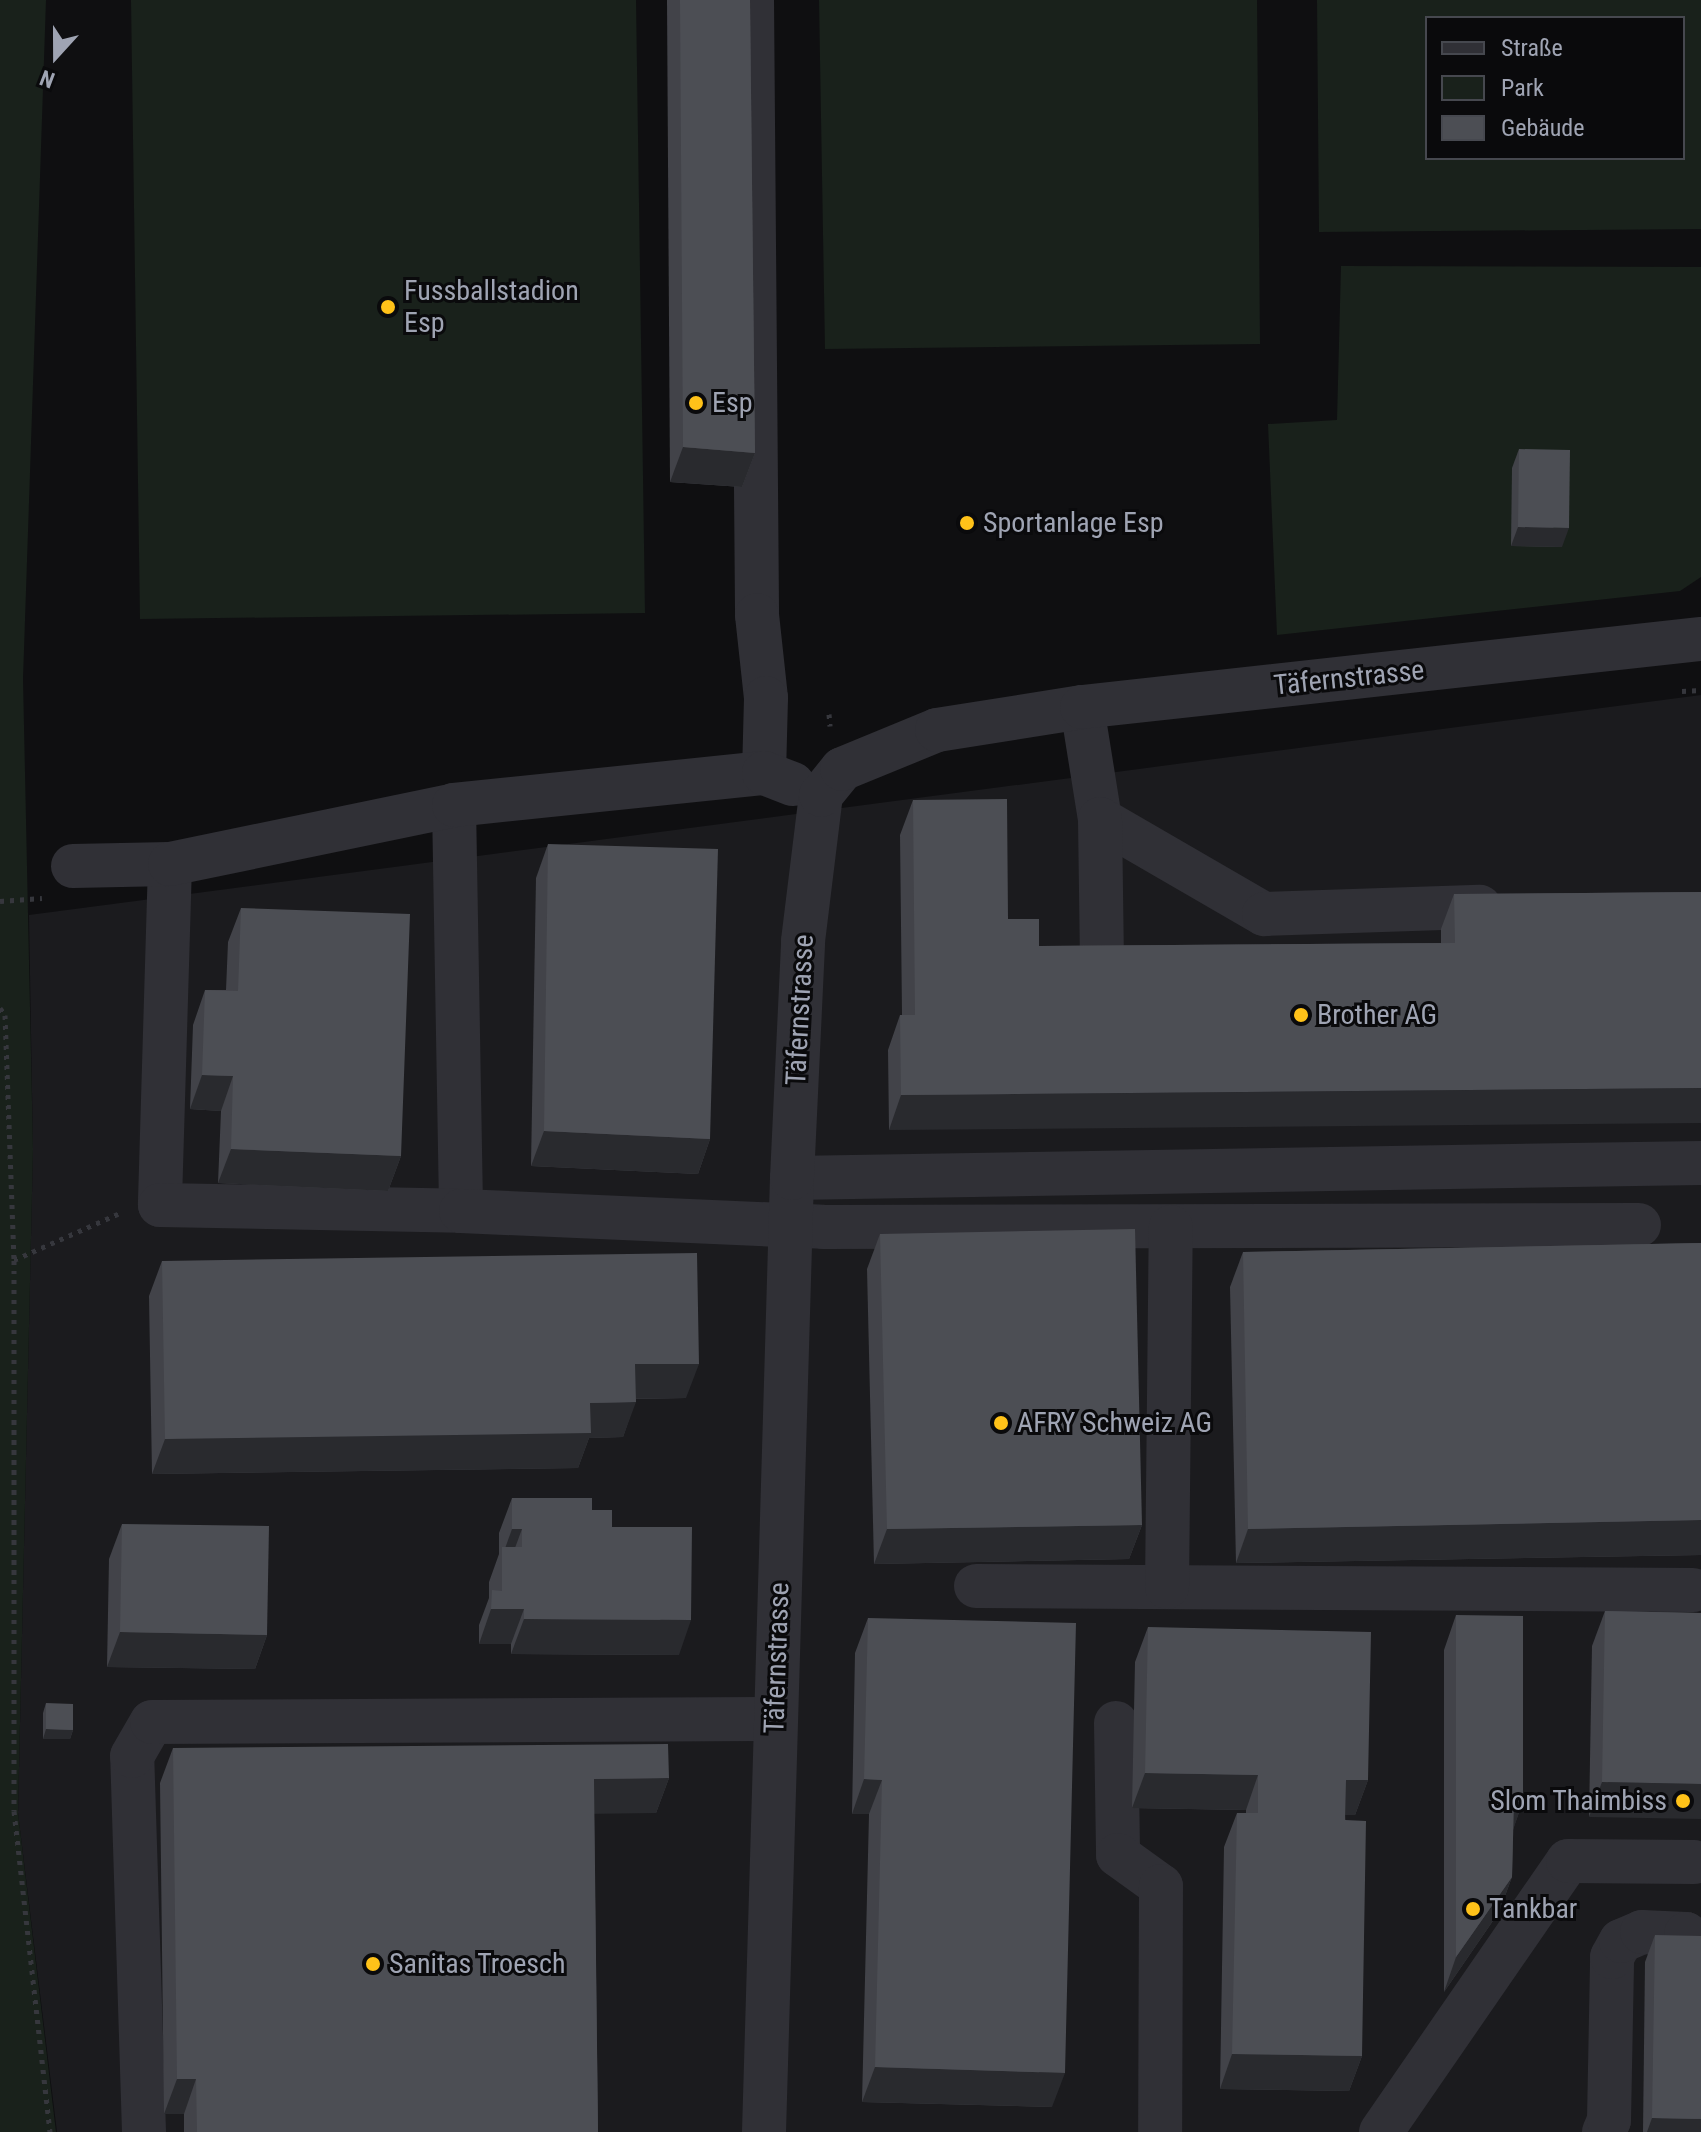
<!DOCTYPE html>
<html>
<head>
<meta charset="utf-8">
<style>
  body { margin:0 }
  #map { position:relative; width:1701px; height:2132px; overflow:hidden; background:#0f0f11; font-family:"Roboto Condensed",sans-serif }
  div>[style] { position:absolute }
  .built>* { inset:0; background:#1b1b1e }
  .green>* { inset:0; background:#19211b }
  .path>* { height:5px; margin-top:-2.5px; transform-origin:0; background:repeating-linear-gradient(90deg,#36373d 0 4px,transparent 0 10px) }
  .minor>* { height:44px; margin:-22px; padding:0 22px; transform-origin:22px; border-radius:22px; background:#303036 }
  .wall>* { inset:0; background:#424349 }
  .shaded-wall>* { inset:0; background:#292a2e }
  .building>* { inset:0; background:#4c4e54 }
  .dots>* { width:22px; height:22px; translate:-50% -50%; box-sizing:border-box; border:4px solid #0a0a0c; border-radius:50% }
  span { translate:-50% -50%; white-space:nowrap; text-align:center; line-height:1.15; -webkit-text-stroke:6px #0a0a0c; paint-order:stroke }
  .poi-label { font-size:28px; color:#9fa4b3 }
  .left { translate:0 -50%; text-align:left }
  .right { translate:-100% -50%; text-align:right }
  .street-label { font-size:28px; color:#9fa4b3 }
  .legend { position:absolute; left:1425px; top:16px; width:260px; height:144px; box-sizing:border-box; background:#0a0a0c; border:2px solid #46484f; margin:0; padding:10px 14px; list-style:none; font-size:24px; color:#9fa4b3 }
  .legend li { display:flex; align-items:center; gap:16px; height:40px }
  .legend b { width:40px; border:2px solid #46484f }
  .north { position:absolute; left:16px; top:16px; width:80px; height:80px; -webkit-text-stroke:6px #0a0a0c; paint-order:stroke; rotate:201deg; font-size:22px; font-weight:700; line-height:32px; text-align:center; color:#9fa4b3 }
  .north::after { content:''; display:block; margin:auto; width:28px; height:36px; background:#9fa4b3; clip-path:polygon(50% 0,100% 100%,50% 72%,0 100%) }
</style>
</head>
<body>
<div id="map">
  <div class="built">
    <div style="clip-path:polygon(1701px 695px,1701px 2132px,57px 2132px,18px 1813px,33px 1149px,29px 915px)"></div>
  </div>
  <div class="green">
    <div style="clip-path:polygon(0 0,46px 0,23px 679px,33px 1149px,18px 1813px,56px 2132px,0 2132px)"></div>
    <div style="clip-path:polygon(131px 0,636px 0,645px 613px,140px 619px)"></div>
    <div style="clip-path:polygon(819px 0,1257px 0,1260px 344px,825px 349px)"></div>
    <div style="clip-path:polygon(evenodd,1317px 0,1701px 0,1701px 229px,1319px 232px,1317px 0,1427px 18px,1683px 18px,1683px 158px,1427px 158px,1427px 18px)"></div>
    <div style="clip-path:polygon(1341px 266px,1701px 267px,1701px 577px,1680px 591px,1277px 635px,1268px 424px,1337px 420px)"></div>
  </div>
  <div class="path">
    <div style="left:1682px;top:691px;width:19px;rotate:-3deg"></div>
    <div style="left:829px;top:714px;width:12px;rotate:85deg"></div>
    <div style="left:0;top:901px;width:42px;rotate:-4.1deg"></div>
    <div style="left:0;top:1008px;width:9px;rotate:54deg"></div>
    <div style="left:5px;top:1015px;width:245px;rotate:87.9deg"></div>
    <div style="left:14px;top:1260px;width:551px;rotate:90deg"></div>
    <div style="left:14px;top:1811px;width:323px;rotate:83.6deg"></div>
    <div style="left:14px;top:1260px;width:114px;rotate:-23.9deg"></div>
  </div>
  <div class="minor">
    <div style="left:752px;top:0;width:615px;rotate:89.53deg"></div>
    <div style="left:757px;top:615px;width:83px;rotate:83.8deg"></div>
    <div style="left:766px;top:698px;width:75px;rotate:91.5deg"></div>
    <div style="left:1082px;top:707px;width:113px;rotate:80.9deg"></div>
    <div style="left:1100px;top:819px;width:190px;rotate:30.1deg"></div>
    <div style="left:1264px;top:914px;width:216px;rotate:-1.9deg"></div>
    <div style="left:454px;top:805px;width:406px;rotate:89deg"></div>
    <div style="left:1100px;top:819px;width:135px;rotate:89.2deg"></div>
    <div style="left:170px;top:864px;width:341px;rotate:91.7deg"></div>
    <div style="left:160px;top:1205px;width:301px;rotate:1.1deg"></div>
    <div style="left:461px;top:1211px;width:362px;rotate:2.5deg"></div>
    <div style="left:823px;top:1227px;width:816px;rotate:-0.14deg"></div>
    <div style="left:73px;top:866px;width:97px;rotate:-1.2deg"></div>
    <div style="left:170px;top:864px;width:290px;rotate:-11.7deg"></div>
    <div style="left:454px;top:805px;width:312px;rotate:-5.9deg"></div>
    <div style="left:764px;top:773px;width:31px;rotate:21deg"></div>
    <div style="left:792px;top:1178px;width:909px;rotate:-0.95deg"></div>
    <div style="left:976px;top:1586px;width:717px;rotate:0.32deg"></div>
    <div style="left:1167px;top:1587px;width:360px;rotate:-89.4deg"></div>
    <div style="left:1116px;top:1723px;width:132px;rotate:89.1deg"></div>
    <div style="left:1118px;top:1855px;width:53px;rotate:35.8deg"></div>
    <div style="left:1161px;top:1886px;width:246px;rotate:90.2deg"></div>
    <div style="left:144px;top:2132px;width:376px;rotate:-91.8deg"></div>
    <div style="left:132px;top:1756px;width:39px;rotate:-60deg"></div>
    <div style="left:152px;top:1722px;width:623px;rotate:-0.28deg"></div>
    <div style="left:764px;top:2132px;width:954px;rotate:-88.32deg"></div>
    <div style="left:792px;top:1178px;width:237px;rotate:-87.3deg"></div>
    <div style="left:803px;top:941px;width:147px;rotate:-83deg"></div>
    <div style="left:821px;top:795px;width:33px;rotate:-51deg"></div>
    <div style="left:842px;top:769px;width:103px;rotate:-22.3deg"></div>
    <div style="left:937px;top:730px;width:147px;rotate:-9deg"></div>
    <div style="left:1082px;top:707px;width:623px;rotate:-6.27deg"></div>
    <div style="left:1381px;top:2132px;width:329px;rotate:-55.4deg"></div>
    <div style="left:1568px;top:1861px;width:126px;rotate:0.5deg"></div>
    <div style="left:1604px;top:2132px;width:13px;rotate:-67deg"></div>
    <div style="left:1609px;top:2120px;width:163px;rotate:-88.9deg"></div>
    <div style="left:1612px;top:1957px;width:18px;rotate:-61deg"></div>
    <div style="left:1621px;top:1941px;width:23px;rotate:-23deg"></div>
    <div style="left:1642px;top:1932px;width:44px;rotate:2.6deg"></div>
    <div style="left:1686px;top:1934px;width:19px;rotate:36deg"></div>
  </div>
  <div class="wall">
    <div style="clip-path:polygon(667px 0,750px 0,755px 453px,742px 487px,670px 482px)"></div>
    <div style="clip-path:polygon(1519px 449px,1562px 547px,1511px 546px,1512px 468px)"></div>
    <div style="clip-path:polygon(913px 800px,1008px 919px,1039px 946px,1441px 943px,1441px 929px,1454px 894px,1701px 892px,889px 1130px,888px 1050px,900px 1015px,902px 1015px,900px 835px)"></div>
    <div style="clip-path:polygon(548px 844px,710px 1139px,698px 1174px,531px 1166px,536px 878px)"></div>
    <div style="clip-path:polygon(241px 908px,401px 1156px,388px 1191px,218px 1183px,221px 1111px,190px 1109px,193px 1025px,205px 990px,226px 990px,228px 942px)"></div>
    <div style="clip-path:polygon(880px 1234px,1142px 1525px,1129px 1559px,874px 1564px,867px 1269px)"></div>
    <div style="clip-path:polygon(1701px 1243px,1701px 1555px,1236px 1563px,1230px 1287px,1243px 1252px)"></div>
    <div style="clip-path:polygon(162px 1261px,686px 1398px,636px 1399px,623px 1437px,589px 1438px,578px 1468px,152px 1474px,149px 1296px)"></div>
    <div style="clip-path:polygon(512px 1498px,592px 1510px,612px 1527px,679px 1655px,511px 1654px,511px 1644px,479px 1644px,479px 1625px,489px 1598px,489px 1582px,499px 1554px,499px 1533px)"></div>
    <div style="clip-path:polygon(122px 1524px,267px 1635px,255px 1669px,107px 1667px,109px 1559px)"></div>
    <div style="clip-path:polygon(1605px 1611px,1701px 1613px,1589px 1817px,1592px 1646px)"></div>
    <div style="clip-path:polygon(1456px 1615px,1523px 1801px,1513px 1829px,1512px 1877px,1499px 1912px,1444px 1992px,1444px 1650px)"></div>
    <div style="clip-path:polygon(868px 1618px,1052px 2107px,862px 2102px,869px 1814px,852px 1814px,855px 1653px)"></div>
    <div style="clip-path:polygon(1148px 1627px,1368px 1780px,1355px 1815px,1345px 1815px,1362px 2056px,1349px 2091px,1220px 2089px,1224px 1847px,1237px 1813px,1246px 1813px,1246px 1810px,1132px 1808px,1135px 1662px)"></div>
    <div style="clip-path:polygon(46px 1703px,73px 1730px,70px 1739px,43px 1739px,43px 1713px)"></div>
    <div style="clip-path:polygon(173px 1748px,669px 1778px,656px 1813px,594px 1813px,598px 2132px,184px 2132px,184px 2114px,164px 2114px,160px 1783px)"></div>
    <div style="clip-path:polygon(1655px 1935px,1701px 2132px,1643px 2132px,1645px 1962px)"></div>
  </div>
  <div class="shaded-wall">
    <div style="clip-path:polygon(683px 447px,755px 453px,742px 487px,670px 482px)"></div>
    <div style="clip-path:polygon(1518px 527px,1569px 528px,1562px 547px,1511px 546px)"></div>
    <div style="clip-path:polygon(202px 1075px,233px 1076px,221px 1111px,190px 1109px)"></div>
    <div style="clip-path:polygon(1701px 1088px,1701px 1123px,889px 1130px,901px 1095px)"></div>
    <div style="clip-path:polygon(544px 1131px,710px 1139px,698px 1174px,531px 1166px)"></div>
    <div style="clip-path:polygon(231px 1149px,401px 1156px,388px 1191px,218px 1183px)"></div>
    <div style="clip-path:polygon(635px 1364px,699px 1364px,686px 1398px,622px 1399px)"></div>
    <div style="clip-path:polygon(636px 1402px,623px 1437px,589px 1438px,578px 1468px,152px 1474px,165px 1439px,590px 1403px)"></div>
    <div style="clip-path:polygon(1701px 1520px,1701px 1555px,1236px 1563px,1248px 1529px)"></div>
    <div style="clip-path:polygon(1142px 1525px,1129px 1559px,874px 1564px,887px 1529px)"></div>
    <div style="clip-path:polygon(512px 1529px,522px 1529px,509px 1564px,502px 1557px)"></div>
    <div style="clip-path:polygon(491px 1609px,524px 1609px,511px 1644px,479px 1644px)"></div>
    <div style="clip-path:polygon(524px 1619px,691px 1620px,679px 1655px,511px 1654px)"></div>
    <div style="clip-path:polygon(120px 1632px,267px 1635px,255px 1669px,107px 1667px)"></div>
    <div style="clip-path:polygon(46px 1729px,73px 1730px,70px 1739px,43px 1739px)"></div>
    <div style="clip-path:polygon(1145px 1773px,1258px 1775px,1246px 1810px,1132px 1808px)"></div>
    <div style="clip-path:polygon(669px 1778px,656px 1813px,581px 1814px,594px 1779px)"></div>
    <div style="clip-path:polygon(864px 1779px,882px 1780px,869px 1814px,852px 1814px)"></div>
    <div style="clip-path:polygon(1346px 1780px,1368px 1780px,1355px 1815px,1333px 1815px)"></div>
    <div style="clip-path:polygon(1602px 1782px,1701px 1784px,1701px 1819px,1589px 1817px)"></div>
    <div style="clip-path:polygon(1523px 1801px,1511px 1836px,1514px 1802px)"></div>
    <div style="clip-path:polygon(1512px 1877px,1499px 1912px,1444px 1992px,1456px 1957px)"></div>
    <div style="clip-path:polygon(1232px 2054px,1362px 2056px,1349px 2091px,1220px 2089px)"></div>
    <div style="clip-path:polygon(875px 2067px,1065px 2073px,1052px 2107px,862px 2102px)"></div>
    <div style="clip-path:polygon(177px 2079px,196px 2079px,184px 2114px,164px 2114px)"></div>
    <div style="clip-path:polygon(1652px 2118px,1701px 2119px,1701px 2132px,1647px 2132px)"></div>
  </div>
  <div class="building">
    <div style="clip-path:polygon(680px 0,750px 0,755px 453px,683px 447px)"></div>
    <div style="clip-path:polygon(1519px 449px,1570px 450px,1569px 528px,1518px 527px)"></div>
    <div style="clip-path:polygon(1007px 799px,1008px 919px,1039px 919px,1039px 946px,1455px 943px,1454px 894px,1701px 892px,1701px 1088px,901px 1095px,900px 1015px,915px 1015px,913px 800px)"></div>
    <div style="clip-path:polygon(548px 844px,718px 849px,710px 1139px,544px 1131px)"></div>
    <div style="clip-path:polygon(241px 908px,410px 914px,401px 1156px,231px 1149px,233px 1076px,202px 1075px,205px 990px,238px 991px)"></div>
    <div style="clip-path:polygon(1135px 1229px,1142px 1525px,887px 1529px,880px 1234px)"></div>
    <div style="clip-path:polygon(1701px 1243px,1701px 1520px,1248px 1529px,1243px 1252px)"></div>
    <div style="clip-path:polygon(697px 1253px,699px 1364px,635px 1364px,636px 1402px,590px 1403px,591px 1433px,165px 1439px,162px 1261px)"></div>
    <div style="clip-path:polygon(512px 1498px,592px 1498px,592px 1510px,612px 1510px,612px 1527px,692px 1527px,691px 1620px,524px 1619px,524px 1609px,491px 1609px,492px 1590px,502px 1591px,502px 1547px,522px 1547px,522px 1529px,512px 1529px)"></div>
    <div style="clip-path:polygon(122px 1524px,269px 1526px,267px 1635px,120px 1632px)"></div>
    <div style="clip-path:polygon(1605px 1611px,1701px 1613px,1701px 1784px,1602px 1782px)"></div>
    <div style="clip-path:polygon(1456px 1615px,1523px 1616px,1523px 1801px,1514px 1802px,1512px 1877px,1456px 1957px)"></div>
    <div style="clip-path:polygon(868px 1618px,1076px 1623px,1065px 2073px,875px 2067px,882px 1780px,864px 1779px)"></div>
    <div style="clip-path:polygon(1148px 1627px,1371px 1632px,1368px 1780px,1346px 1780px,1345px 1820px,1366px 1821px,1362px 2056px,1232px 2054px,1237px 1813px,1258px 1813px,1258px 1775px,1145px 1773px)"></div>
    <div style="clip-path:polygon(46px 1703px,73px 1704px,73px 1730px,46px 1729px)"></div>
    <div style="clip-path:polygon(668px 1744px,669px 1778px,594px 1779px,598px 2132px,197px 2132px,196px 2079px,177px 2079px,173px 1748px)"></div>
    <div style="clip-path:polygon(1655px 1935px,1701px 1936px,1701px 2119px,1652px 2118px)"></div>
  </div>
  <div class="dots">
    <div style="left:388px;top:307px;background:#ffc219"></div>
    <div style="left:696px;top:403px;background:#ffc219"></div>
    <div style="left:967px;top:523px;background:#ffc219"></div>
    <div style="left:1301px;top:1015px;background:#ffc219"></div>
    <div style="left:1001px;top:1423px;background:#ffc219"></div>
    <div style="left:1683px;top:1801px;background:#ffc219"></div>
    <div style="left:1473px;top:1909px;background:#ffc219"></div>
    <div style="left:373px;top:1964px;background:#ffc219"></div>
  </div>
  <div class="poi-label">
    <span class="left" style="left:404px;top:307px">Fussballstadion<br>Esp</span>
    <span class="left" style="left:712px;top:403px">Esp</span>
    <span class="left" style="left:983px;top:523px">Sportanlage Esp</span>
    <span class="left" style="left:1317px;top:1015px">Brother AG</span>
    <span class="left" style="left:1017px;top:1423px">AFRY Schweiz AG</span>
    <span class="right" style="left:1667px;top:1801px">Slom Thaimbiss</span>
    <span class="left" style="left:1489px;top:1909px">Tankbar</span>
    <span class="left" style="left:389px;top:1964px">Sanitas Troesch</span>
  </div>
  <div class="street-label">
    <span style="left:1349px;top:678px;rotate:-6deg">Täfernstrasse</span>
    <span style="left:800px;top:1010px;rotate:-87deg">Täfernstrasse</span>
    <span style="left:777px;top:1658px;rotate:-88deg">Täfernstrasse</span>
  </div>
  <ul class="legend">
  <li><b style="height:10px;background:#303036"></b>Straße</li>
  <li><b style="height:22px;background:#19211b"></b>Park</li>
  <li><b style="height:22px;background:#4c4e54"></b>Gebäude</li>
  </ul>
  <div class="north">N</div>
</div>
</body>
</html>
